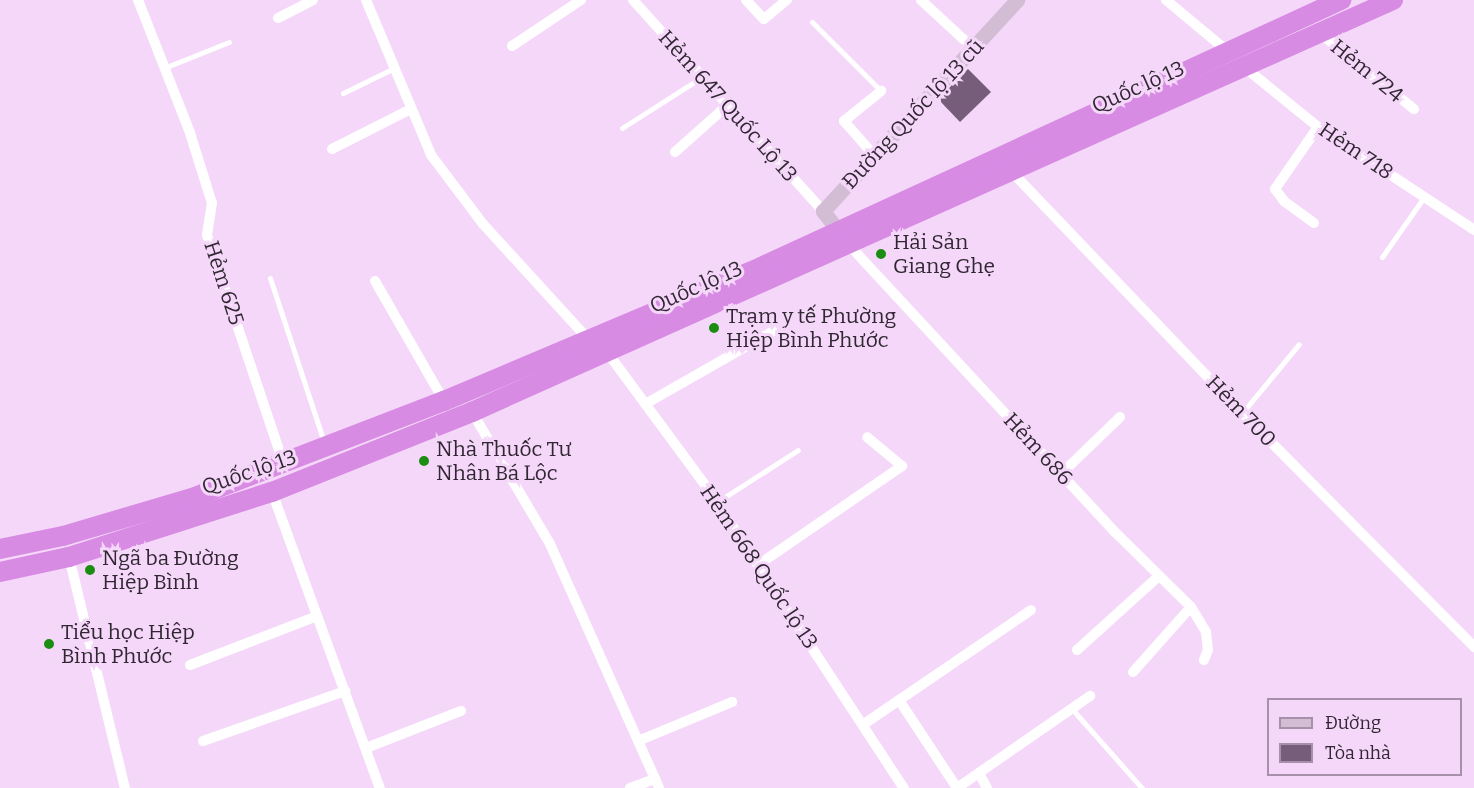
<!DOCTYPE html>
<html>
<head>
<meta charset="utf-8">
<style>
  body { margin:0 }
  #map { position:relative; width:1474px; height:788px; overflow:hidden; background:#f5d8f9; font-family:Bitter,serif }
  div>[style] { position:absolute }
  .building>* { inset:0; background:#765d79 }
  .lane>* { height:5px; margin:-2.5px; padding:0 2.5px; transform-origin:2.5px; border-radius:2.5px; background:#fff }
  .street>* { height:10px; margin:-5px; padding:0 5px; transform-origin:5px; border-radius:5px; background:#fff }
  .secondary>* { height:15px; margin:-7.5px; padding:0 7.5px; transform-origin:7.5px; border-radius:7.5px; background:#d2bdd5 }
  .highway>* { height:20px; margin:-10px; padding:0 10px; transform-origin:10px; border-radius:10px; background:#d78be3 }
  .dots>* { width:16px; height:16px; translate:-50% -50%; box-sizing:border-box; border:3px solid #f5d8f9; border-radius:50% }
  span { translate:-50% -50%; white-space:nowrap; text-align:center; line-height:1.15; -webkit-text-stroke:6px #f5d8f9; paint-order:stroke }
  .street-label { font-size:21px; color:#312733 }
  .poi-label { font-size:21px; color:#312733 }
  .left { translate:0 -50%; text-align:left }
  .legend { position:absolute; left:1267px; top:698px; width:195px; height:78px; box-sizing:border-box; background:#f5d8f9; border:2px solid #a791aa; margin:0; padding:8px 10px; list-style:none; font-size:18px; color:#312733 }
  .legend li { display:flex; align-items:center; gap:12px; height:30px }
  .legend b { width:30px; border:2px solid #a791aa }
</style>
</head>
<body>
<div id="map">
  <div class="building">
    <div style="clip-path:polygon(968px 69px,991px 92px,960px 122px,938px 99px)"></div>
  </div>
  <div class="lane">
    <div style="left:812px;top:22px;width:98px;rotate:45deg"></div>
    <div style="left:164px;top:68px;width:70px;rotate:-21.8deg"></div>
    <div style="left:343px;top:93px;width:57px;rotate:-26.1deg"></div>
    <div style="left:622px;top:128px;width:95px;rotate:-32.5deg"></div>
    <div style="left:1382px;top:257px;width:73px;rotate:-55deg"></div>
    <div style="left:270px;top:278px;width:173px;rotate:71.8deg"></div>
    <div style="left:1242px;top:413px;width:89px;rotate:-50.4deg"></div>
    <div style="left:717px;top:502px;width:96px;rotate:-32.7deg"></div>
    <div style="left:1072px;top:709px;width:106px;rotate:48.5deg"></div>
  </div>
  <div class="street">
    <div style="left:138px;top:0;width:143px;rotate:68.6deg"></div>
    <div style="left:190px;top:133px;width:73px;rotate:72.6deg"></div>
    <div style="left:212px;top:203px;width:32px;rotate:99deg"></div>
    <div style="left:207px;top:235px;width:243px;rotate:71.5deg"></div>
    <div style="left:366px;top:0;width:168px;rotate:67.2deg"></div>
    <div style="left:431px;top:155px;width:86px;rotate:53deg"></div>
    <div style="left:483px;top:224px;width:156px;rotate:47.6deg"></div>
    <div style="left:633px;top:0;width:284px;rotate:48deg"></div>
    <div style="left:746px;top:0;width:26px;rotate:47deg"></div>
    <div style="left:764px;top:19px;width:30px;rotate:-40deg"></div>
    <div style="left:921px;top:0;width:72px;rotate:42.8deg"></div>
    <div style="left:1166px;top:0;width:78px;rotate:39.8deg"></div>
    <div style="left:278px;top:18px;width:39px;rotate:-27deg"></div>
    <div style="left:1320px;top:33px;width:121px;rotate:39deg"></div>
    <div style="left:512px;top:46px;width:83px;rotate:-33.7deg"></div>
    <div style="left:1243px;top:66px;width:97px;rotate:39.1deg"></div>
    <div style="left:1318px;top:127px;width:187px;rotate:33.4deg"></div>
    <div style="left:332px;top:149px;width:86px;rotate:-26.9deg"></div>
    <div style="left:675px;top:152px;width:71px;rotate:-41.6deg"></div>
    <div style="left:873px;top:154px;width:44px;rotate:-131.3deg"></div>
    <div style="left:844px;top:121px;width:48px;rotate:-39deg"></div>
    <div style="left:1011px;top:171px;width:335px;rotate:46.3deg"></div>
    <div style="left:1242px;top:413px;width:330px;rotate:45.2deg"></div>
    <div style="left:1314px;top:223px;width:37px;rotate:-144deg"></div>
    <div style="left:1284px;top:201px;width:15px;rotate:-127deg"></div>
    <div style="left:1275px;top:189px;width:75px;rotate:-55.3deg"></div>
    <div style="left:850px;top:246px;width:391px;rotate:47.2deg"></div>
    <div style="left:1116px;top:533px;width:105px;rotate:44.6deg"></div>
    <div style="left:1191px;top:607px;width:29px;rotate:59deg"></div>
    <div style="left:1206px;top:632px;width:18px;rotate:84deg"></div>
    <div style="left:1208px;top:650px;width:11px;rotate:112deg"></div>
    <div style="left:375px;top:281px;width:138px;rotate:60.1deg"></div>
    <div style="left:607px;top:352px;width:170px;rotate:53.6deg"></div>
    <div style="left:708px;top:489px;width:358px;rotate:56.8deg"></div>
    <div style="left:647px;top:403px;width:145px;rotate:-29.7deg"></div>
    <div style="left:472px;top:412px;width:153px;rotate:59.4deg"></div>
    <div style="left:550px;top:544px;width:267px;rotate:65.9deg"></div>
    <div style="left:1061px;top:474px;width:82px;rotate:-44deg"></div>
    <div style="left:272px;top:492px;width:315px;rotate:70deg"></div>
    <div style="left:69px;top:557px;width:238px;rotate:76.4deg"></div>
    <div style="left:758px;top:565px;width:175px;rotate:-34.5deg"></div>
    <div style="left:902px;top:466px;width:45px;rotate:-140.4deg"></div>
    <div style="left:1077px;top:650px;width:110px;rotate:-42.1deg"></div>
    <div style="left:190px;top:665px;width:136px;rotate:-21.1deg"></div>
    <div style="left:1133px;top:672px;width:87px;rotate:-48.3deg"></div>
    <div style="left:899px;top:700px;width:105px;rotate:56.6deg"></div>
    <div style="left:957px;top:788px;width:162px;rotate:-34.7deg"></div>
    <div style="left:864px;top:724px;width:202px;rotate:-34.3deg"></div>
    <div style="left:203px;top:741px;width:151px;rotate:-19.4deg"></div>
    <div style="left:638px;top:741px;width:102px;rotate:-22.5deg"></div>
    <div style="left:366px;top:748px;width:102px;rotate:-21.3deg"></div>
    <div style="left:979px;top:773px;width:17px;rotate:62deg"></div>
    <div style="left:630px;top:788px;width:27px;rotate:-20deg"></div>
  </div>
  <div class="secondary">
    <div style="left:837px;top:229px;width:23px;rotate:-128deg"></div>
    <div style="left:823px;top:211px;width:287px;rotate:-47.4deg"></div>
  </div>
  <div class="highway">
    <div style="left:0;top:549px;width:64px;rotate:-11.7deg"></div>
    <div style="left:63px;top:536px;width:134px;rotate:-16.4deg"></div>
    <div style="left:192px;top:498px;width:270px;rotate:-21.1deg"></div>
    <div style="left:444px;top:401px;width:344px;rotate:-22.9deg"></div>
    <div style="left:761px;top:267px;width:639px;rotate:-24.72deg"></div>
    <div style="left:0;top:572px;width:71px;rotate:-12.3deg"></div>
    <div style="left:69px;top:557px;width:213px;rotate:-17.8deg"></div>
    <div style="left:272px;top:492px;width:215px;rotate:-21.8deg"></div>
    <div style="left:472px;top:412px;width:1009px;rotate:-24.1deg"></div>
  </div>
  <div class="dots">
    <div style="left:881px;top:254px;background:#1c8d13"></div>
    <div style="left:714px;top:328px;background:#1c8d13"></div>
    <div style="left:424px;top:461px;background:#1c8d13"></div>
    <div style="left:90px;top:570px;background:#1c8d13"></div>
    <div style="left:49px;top:644px;background:#1c8d13"></div>
  </div>
  <div class="street-label">
    <span style="left:1367px;top:71px;rotate:39deg">Hẻm 724</span>
    <span style="left:1138px;top:87px;rotate:-24deg">Quốc lộ 13</span>
    <span style="left:728px;top:106px;rotate:48deg">Hẻm 647 Quốc Lộ 13</span>
    <span style="left:913px;top:114px;rotate:-47deg">Đường Quốc lộ 13 cũ</span>
    <span style="left:1356px;top:151px;rotate:34deg">Hẻm 718</span>
    <span style="left:224px;top:283px;rotate:72deg">Hẻm 625</span>
    <span style="left:696px;top:287px;rotate:-24deg">Quốc lộ 13</span>
    <span style="left:1241px;top:411px;rotate:46deg">Hẻm 700</span>
    <span style="left:1038px;top:449px;rotate:47deg">Hẻm 686</span>
    <span style="left:249px;top:472px;rotate:-19deg">Quốc lộ 13</span>
    <span style="left:759px;top:567px;rotate:56deg">Hẻm 668 Quốc lộ 13</span>
  </div>
  <div class="poi-label">
    <span class="left" style="left:893px;top:254px">Hải Sản<br>Giang Ghẹ</span>
    <span class="left" style="left:726px;top:328px">Trạm y tế Phường<br>Hiệp Bình Phước</span>
    <span class="left" style="left:436px;top:461px">Nhà Thuốc Tư<br>Nhân Bá Lộc</span>
    <span class="left" style="left:102px;top:570px">Ngã ba Đường<br>Hiệp Bình</span>
    <span class="left" style="left:61px;top:644px">Tiểu học Hiệp<br>Bình Phước</span>
  </div>
  <ul class="legend">
  <li><b style="height:8px;background:#d2bdd5"></b>Đường</li>
  <li><b style="height:16px;background:#765d79"></b>Tòa nhà</li>
  </ul>
</div>
</body>
</html>
